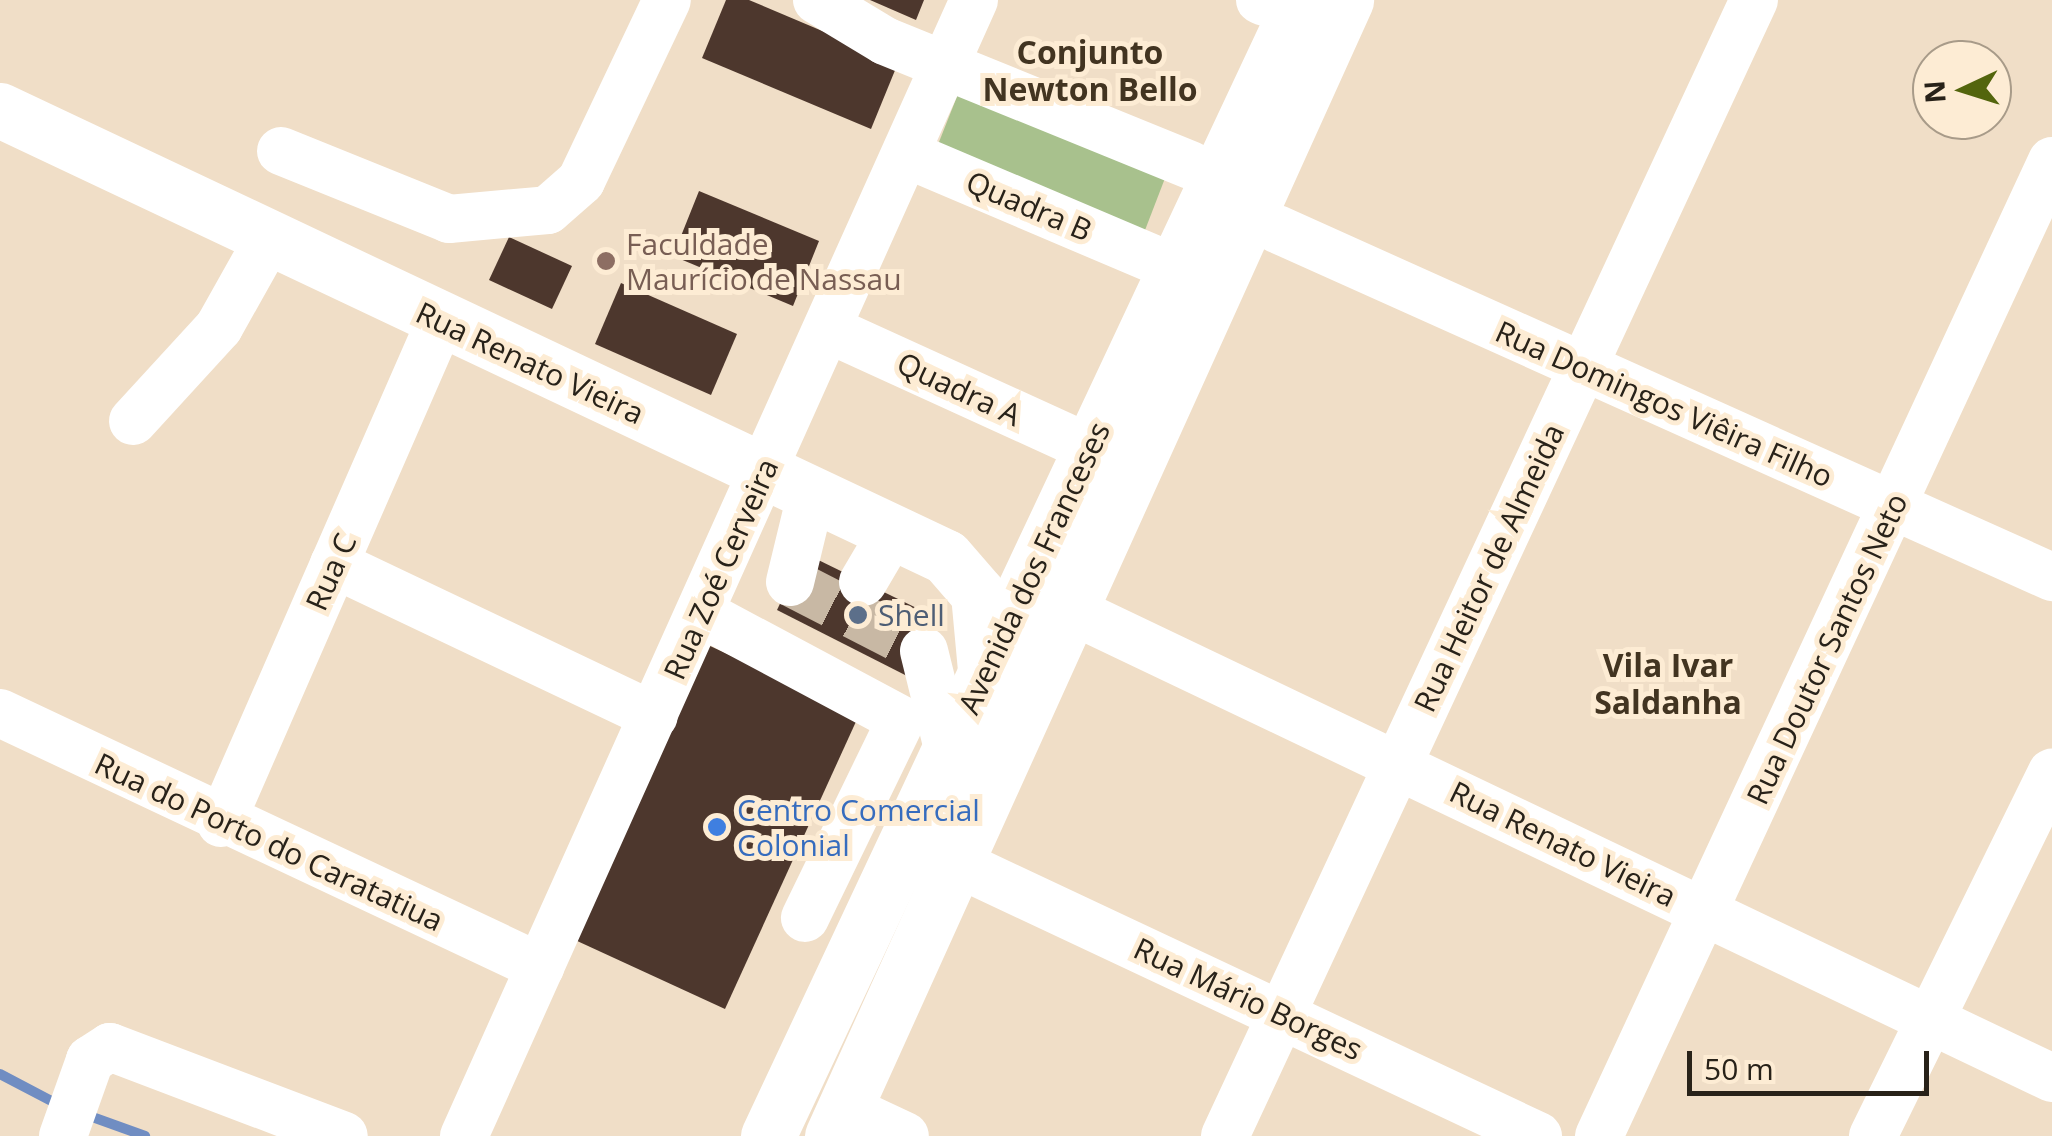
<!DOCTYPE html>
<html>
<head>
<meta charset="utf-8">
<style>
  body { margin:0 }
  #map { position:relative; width:2052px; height:1136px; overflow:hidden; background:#f0dec7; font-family:"Open Sans",sans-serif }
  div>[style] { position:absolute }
  .green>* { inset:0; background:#a8c18d }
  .stream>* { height:10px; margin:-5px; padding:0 5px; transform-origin:5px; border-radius:5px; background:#708dc2 }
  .building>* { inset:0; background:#4d372d }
  .minor-tunnel>* { height:48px; margin-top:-24px; transform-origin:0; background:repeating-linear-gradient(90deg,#c8b8a4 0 48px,transparent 0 72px) }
  .minor>* { height:48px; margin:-24px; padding:0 24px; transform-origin:24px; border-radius:24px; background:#fff }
  .major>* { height:55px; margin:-27.5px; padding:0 27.5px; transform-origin:27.5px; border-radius:27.5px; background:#fff }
  .dots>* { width:28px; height:28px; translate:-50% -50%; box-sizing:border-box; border:5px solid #fdecd4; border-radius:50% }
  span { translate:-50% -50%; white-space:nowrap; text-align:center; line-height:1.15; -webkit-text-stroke:10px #fdecd4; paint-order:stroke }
  .street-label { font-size:30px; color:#282219 }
  .education-label { font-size:30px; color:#785e54 }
  .left { translate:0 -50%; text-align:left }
  .service-label { font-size:30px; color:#4e5e75 }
  .shop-label { font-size:30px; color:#366cbe }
  .neighbourhood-label { font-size:32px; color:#423421; font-weight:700 }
  .north { position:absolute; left:1912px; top:40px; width:100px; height:100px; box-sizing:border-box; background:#fdecd4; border:2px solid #a89b89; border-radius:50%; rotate:266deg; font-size:28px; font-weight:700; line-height:40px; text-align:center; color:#282219 }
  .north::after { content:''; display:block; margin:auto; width:35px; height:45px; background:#53650d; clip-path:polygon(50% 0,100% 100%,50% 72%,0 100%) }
  .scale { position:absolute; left:1687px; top:1051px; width:242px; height:45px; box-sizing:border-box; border:5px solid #282219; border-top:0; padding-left:12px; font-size:30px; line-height:35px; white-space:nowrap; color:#282219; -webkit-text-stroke:8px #fdecd4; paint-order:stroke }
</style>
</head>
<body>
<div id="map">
  <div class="green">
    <div style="clip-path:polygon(962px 84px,1167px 173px,1142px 238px,935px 152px)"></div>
  </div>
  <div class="stream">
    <div style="left:0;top:1074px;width:67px;rotate:27.7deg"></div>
    <div style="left:84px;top:1114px;width:65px;rotate:19.8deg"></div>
  </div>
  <div class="building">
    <div style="clip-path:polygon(726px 0,749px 0,898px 63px,871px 129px,702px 58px)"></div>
    <div style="clip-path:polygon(870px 0,924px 0,916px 20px)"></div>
    <div style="clip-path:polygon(699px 191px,819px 241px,793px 306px,673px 256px)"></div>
    <div style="clip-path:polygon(509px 237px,572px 266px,552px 309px,489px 280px)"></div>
    <div style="clip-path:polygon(621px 283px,737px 334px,711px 395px,595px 344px)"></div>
    <div style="clip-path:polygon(804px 553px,939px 619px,911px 678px,777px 610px)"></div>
    <div style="clip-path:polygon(708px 645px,859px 715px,725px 1009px,575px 940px)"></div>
  </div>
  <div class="minor-tunnel">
    <div style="left:790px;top:582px;width:151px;rotate:27.2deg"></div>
  </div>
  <div class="minor">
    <div style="left:817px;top:0;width:79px;rotate:31.1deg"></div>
    <div style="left:885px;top:41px;width:330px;rotate:22.1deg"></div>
    <div style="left:1260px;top:0;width:5px;rotate:22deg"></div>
    <div style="left:281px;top:151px;width:181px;rotate:22deg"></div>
    <div style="left:449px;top:219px;width:99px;rotate:-5.2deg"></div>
    <div style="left:548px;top:210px;width:44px;rotate:-41.3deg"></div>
    <div style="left:581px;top:181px;width:200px;rotate:-64.6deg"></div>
    <div style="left:906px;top:154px;width:266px;rotate:23deg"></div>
    <div style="left:1277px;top:229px;width:850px;rotate:24.18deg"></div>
    <div style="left:828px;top:329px;width:289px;rotate:24.5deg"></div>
    <div style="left:133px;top:421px;width:127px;rotate:-47.5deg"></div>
    <div style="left:219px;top:327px;width:102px;rotate:-60.7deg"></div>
    <div style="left:334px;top:564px;width:354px;rotate:25.4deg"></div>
    <div style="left:790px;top:582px;width:89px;rotate:-76.4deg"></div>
    <div style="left:863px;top:582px;width:59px;rotate:-59.5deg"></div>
    <div style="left:1073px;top:611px;width:1085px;rotate:25.5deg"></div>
    <div style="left:701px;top:613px;width:227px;rotate:28.1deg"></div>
    <div style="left:901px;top:720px;width:220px;rotate:115.9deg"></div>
    <div style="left:924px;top:651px;width:101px;rotate:76.2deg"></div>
    <div style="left:0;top:713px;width:597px;rotate:25.19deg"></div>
    <div style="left:221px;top:823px;width:549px;rotate:-66.38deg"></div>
    <div style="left:957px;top:863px;width:642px;rotate:25.17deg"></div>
    <div style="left:845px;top:1108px;width:66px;rotate:25deg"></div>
    <div style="left:63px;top:1136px;width:81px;rotate:-70.4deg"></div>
    <div style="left:90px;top:1060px;width:24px;rotate:-33deg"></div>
    <div style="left:110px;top:1047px;width:250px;rotate:20.8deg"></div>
    <div style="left:464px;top:1136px;width:1245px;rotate:-65.82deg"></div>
    <div style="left:1225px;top:1136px;width:1253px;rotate:-65.03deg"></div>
    <div style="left:1599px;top:1136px;width:1075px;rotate:-65.08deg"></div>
    <div style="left:1873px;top:1136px;width:405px;rotate:-63.8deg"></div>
  </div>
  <div class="major">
    <div style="left:0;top:110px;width:1046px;rotate:25.29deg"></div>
    <div style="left:946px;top:557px;width:49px;rotate:49.1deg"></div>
    <div style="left:978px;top:594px;width:75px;rotate:84.7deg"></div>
    <div style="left:768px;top:1136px;width:1255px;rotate:-64.86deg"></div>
    <div style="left:832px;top:1136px;width:1247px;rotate:-65.65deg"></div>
  </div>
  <div class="dots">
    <div style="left:606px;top:261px;background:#8d6e63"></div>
    <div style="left:858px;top:615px;background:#5c6f8a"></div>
    <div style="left:717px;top:827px;background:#3f7fe0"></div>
  </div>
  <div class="street-label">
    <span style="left:1029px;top:206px;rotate:23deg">Quadra B</span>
    <span style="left:530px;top:363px;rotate:25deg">Rua Renato Vieira</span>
    <span style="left:959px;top:389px;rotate:25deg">Quadra A</span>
    <span style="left:1664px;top:404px;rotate:24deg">Rua Domingos Viêira Filho</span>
    <span style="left:1034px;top:568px;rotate:-65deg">Avenida dos Franceses</span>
    <span style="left:1489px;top:568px;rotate:-65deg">Rua Heitor de Almeida</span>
    <span style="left:721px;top:569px;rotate:-66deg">Rua Zoé Cerveira</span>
    <span style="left:331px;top:572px;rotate:-66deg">Rua C</span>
    <span style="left:1827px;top:649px;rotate:-65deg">Rua Doutor Santos Neto</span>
    <span style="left:269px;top:842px;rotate:25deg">Rua do Porto do Caratatiua</span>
    <span style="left:1563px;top:844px;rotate:26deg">Rua Renato Vieira</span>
    <span style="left:1248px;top:999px;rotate:25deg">Rua Mário Borges</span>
  </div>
  <div class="education-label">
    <span class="left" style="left:626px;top:261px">Faculdade<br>Maurício de Nassau</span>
  </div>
  <div class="service-label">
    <span class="left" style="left:878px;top:615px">Shell</span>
  </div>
  <div class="shop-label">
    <span class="left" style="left:737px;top:827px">Centro Comercial<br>Colonial</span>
  </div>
  <div class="neighbourhood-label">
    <span style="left:1090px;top:71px">Conjunto<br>Newton Bello</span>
    <span style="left:1668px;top:684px">Vila Ivar<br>Saldanha</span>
  </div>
  <div class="north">N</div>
  <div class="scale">50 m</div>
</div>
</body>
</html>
